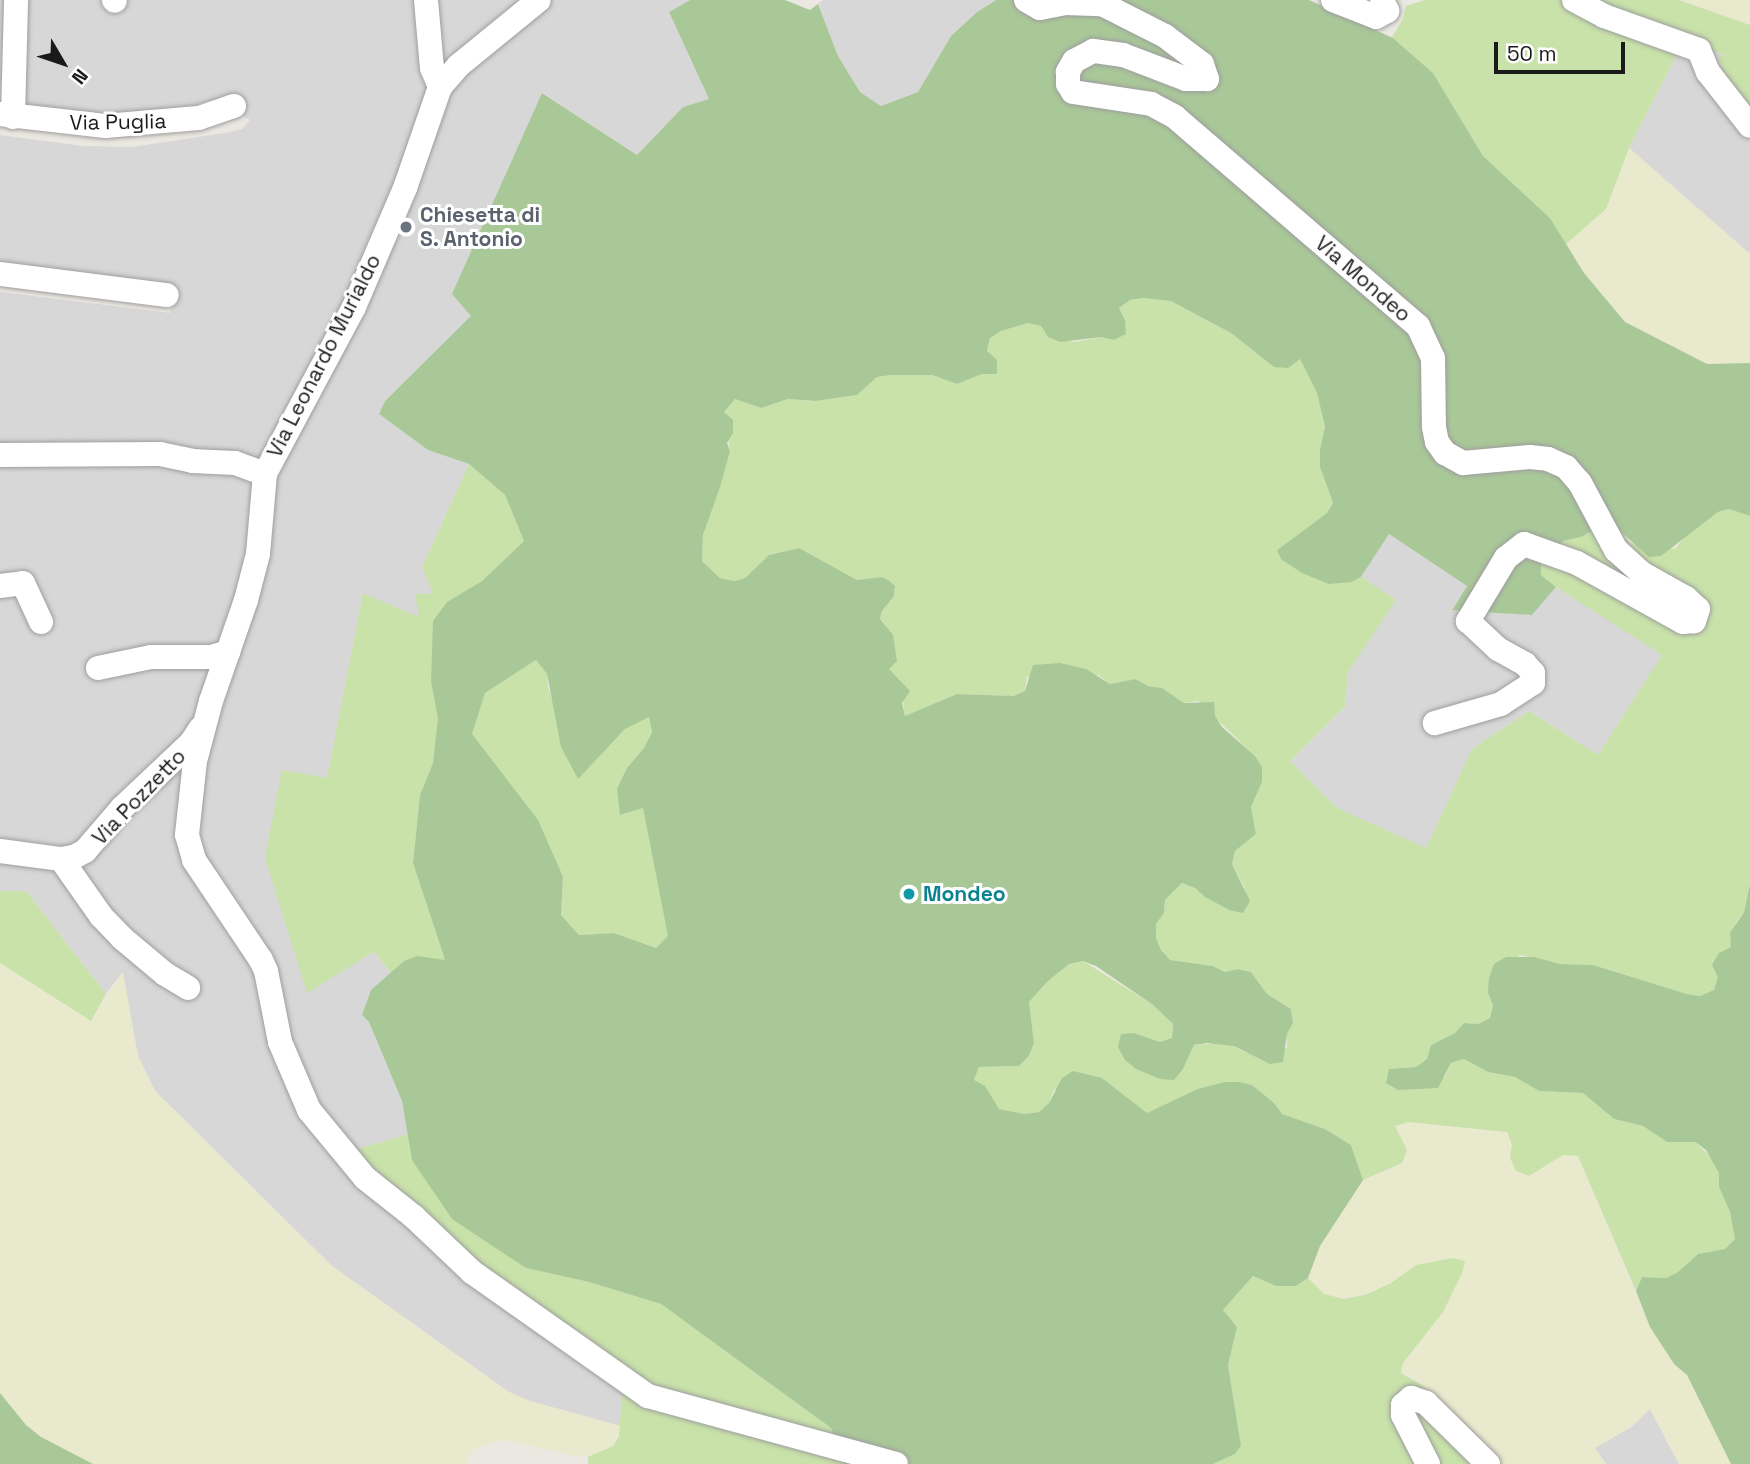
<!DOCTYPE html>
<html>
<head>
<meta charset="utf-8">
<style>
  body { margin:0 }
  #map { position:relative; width:1750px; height:1464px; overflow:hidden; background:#ebe7e1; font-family:"Space Grotesk",sans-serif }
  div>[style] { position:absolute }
  .residential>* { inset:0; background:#d8d7d7 }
  .farmland>* { inset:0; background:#e9e9cd }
  .grass>* { inset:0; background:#c8e2a9 }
  .forest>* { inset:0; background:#a9c898 }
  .roads { filter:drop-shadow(0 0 2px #9e9e9e) drop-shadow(0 0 2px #9e9e9e) }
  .minor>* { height:24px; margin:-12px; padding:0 12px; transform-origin:12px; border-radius:12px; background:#fff }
  .dots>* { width:19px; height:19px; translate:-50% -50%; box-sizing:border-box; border:4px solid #fff; border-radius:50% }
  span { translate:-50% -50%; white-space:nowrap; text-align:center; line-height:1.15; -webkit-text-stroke:6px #fff; paint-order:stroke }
  .street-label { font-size:21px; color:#1a1a1a }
  .worship-label { font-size:21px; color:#5b616d; font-weight:700 }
  .left { translate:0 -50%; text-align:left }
  .culture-label { font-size:21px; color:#0d838f; font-weight:700 }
  .north { position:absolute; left:28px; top:28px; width:70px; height:70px; -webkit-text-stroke:5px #fff; paint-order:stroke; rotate:129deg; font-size:19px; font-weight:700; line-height:28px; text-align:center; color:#1a1a1a }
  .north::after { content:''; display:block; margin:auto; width:24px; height:32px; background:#1a1a1a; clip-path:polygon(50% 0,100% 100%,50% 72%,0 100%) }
  .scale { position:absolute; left:1494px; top:42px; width:131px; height:32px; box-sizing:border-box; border:4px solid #1a1a1a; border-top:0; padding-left:9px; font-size:21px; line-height:24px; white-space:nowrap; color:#1a1a1a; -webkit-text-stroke:5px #fff; paint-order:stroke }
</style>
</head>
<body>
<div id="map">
  <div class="residential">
    <div style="clip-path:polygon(0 0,690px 0,669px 12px,709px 99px,683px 107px,637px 155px,543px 93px,472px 316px,385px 401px,379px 414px,428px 450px,469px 464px,422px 567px,434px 595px,419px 618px,363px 594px,327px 779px,307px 992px,374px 952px,391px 973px,371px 990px,362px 1015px,369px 1022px,402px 1101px,408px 1134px,356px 1150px,421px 1212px,631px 1396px,622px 1394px,620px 1426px,530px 1401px,509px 1392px,332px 1266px,155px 1091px,138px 1056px,122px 973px,106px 994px,26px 891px,0 891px,0 292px,170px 313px,174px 294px,0 272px,0 135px,83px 146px,132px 147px,225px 133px,242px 129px,250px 120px,212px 100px,197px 105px,106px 114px,0 102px)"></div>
    <div style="clip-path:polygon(823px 0,996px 0,977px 12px,951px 36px,918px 92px,881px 106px,860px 92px,838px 56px,818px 4px)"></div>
    <div style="clip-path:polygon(1684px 40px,1733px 58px,1750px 108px,1750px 254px,1629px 148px)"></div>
    <div style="clip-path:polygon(1389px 534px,1467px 586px,1452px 609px,1532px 615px,1556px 587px,1663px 654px,1598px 755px,1529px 711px,1472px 749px,1426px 849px,1337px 808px,1290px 761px,1345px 706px,1348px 672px,1395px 600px,1361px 577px)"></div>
    <div style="clip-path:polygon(1650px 1409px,1679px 1464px,1606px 1464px,1595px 1448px,1631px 1427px)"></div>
  </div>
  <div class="farmland">
    <div style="clip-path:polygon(1679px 0,1750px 0,1750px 25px)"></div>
    <div style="clip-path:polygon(1629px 148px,1750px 254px,1750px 363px,1707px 364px,1625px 322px,1584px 273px,1566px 244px,1606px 209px)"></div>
    <div style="clip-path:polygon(0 963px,91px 1021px,123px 972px,138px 1056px,155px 1091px,332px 1266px,509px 1392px,530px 1401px,621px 1426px,613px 1446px,596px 1455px,575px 1456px,506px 1440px,479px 1447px,469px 1456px,466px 1464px,93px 1464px,41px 1437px,26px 1425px,0 1393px)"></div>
    <div style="clip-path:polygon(1408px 1122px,1507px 1132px,1512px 1145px,1510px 1158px,1516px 1171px,1529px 1176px,1564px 1155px,1578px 1156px,1650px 1327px,1674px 1364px,1687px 1375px,1731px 1464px,1679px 1464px,1650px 1409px,1631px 1427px,1595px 1448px,1606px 1464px,1499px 1464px,1412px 1376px,1401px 1373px,1403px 1364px,1443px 1312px,1453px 1258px,1416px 1265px,1391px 1283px,1365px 1295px,1344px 1299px,1324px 1294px,1308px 1278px,1320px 1246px,1363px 1180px,1391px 1170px,1407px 1150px,1395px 1126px)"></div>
  </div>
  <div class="grass">
    <div style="clip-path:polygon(1425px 0,1679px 0,1750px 25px,1750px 108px,1725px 77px,1719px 62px,1719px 55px,1728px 56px,1684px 40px,1629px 148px,1606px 209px,1566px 244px,1550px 218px,1483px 156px,1433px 73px,1392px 37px,1403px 19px,1406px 6px)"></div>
    <div style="clip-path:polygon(1143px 298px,1171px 301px,1183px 307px,1231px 333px,1274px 367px,1300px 359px,1317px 393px,1325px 427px,1320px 449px,1320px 467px,1333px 503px,1327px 513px,1277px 550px,1352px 582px,1361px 577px,1396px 600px,1348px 672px,1345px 706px,1290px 761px,1337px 808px,1426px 848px,1472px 749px,1529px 711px,1598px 755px,1662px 655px,1556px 587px,1541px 575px,1540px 563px,1549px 552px,1563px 541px,1581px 537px,1596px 529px,1619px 530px,1631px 543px,1675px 549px,1689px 532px,1718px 512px,1729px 509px,1750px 516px,1750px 884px,1744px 912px,1736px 922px,1731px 947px,1714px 990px,1700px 996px,1687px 994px,1593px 965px,1560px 964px,1520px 955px,1488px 993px,1493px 1005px,1490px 1018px,1478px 1024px,1464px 1023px,1455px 1033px,1431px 1045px,1427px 1059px,1416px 1067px,1402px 1067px,1445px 1077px,1451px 1063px,1464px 1059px,1488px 1072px,1515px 1077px,1539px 1091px,1583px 1093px,1614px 1119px,1643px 1126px,1667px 1142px,1695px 1142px,1715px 1161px,1719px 1173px,1719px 1187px,1730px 1212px,1735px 1239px,1725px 1249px,1698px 1254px,1678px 1272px,1666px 1278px,1642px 1277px,1636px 1291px,1578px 1156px,1563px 1155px,1529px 1176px,1516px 1171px,1510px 1158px,1512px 1145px,1507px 1132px,1408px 1122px,1395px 1126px,1407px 1150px,1402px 1163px,1363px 1180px,1351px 1145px,1325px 1129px,1281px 1114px,1274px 1103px,1252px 1085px,1225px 1082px,1147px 1113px,1102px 1078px,1054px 1090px,1049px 1103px,1039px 1112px,1025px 1114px,999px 1109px,974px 1080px,979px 1067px,1019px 1066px,1029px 1056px,1034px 1043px,1029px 1002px,1047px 982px,1069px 964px,1083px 961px,1153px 1005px,1173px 1024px,1172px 1038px,1160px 1042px,1134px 1033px,1183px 1069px,1194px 1045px,1221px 1043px,1234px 1046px,1246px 1053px,1287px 1048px,1287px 1034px,1293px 1023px,1291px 1009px,1267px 994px,1251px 972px,1238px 969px,1225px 972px,1213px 966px,1170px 960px,1161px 950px,1156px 938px,1156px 924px,1164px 913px,1165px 900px,1182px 883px,1195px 888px,1205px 897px,1229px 910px,1245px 888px,1232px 864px,1235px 851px,1256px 834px,1251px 807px,1262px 782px,1262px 767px,1255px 756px,1198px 701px,1184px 703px,1162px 688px,1148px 686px,1137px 679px,1110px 684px,1098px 675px,1027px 677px,1025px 691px,1012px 696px,957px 694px,905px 717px,901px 681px,888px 669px,897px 661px,892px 635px,880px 619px,882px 611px,894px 596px,895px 586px,882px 577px,857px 580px,799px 548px,769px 555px,745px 578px,735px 581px,720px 578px,702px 561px,703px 535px,730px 451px,724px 412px,735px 399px,761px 408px,788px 399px,816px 401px,857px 395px,877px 377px,891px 375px,932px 375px,957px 384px,982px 374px,990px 338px,1001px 331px,1028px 323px,1041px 326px,1048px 337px,1074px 342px,1101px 337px,1114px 340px,1125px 320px,1119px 308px,1130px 300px)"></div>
    <div style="clip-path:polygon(469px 464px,505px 495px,524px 541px,482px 581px,447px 602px,431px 682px,439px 717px,433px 763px,420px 795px,413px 863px,445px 960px,404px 961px,391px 973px,374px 952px,307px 993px,265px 858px,282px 770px,327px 778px,363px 593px,419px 617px,415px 594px,433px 594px,422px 567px)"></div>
    <div style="clip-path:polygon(536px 660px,547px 674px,548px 687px,578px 778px,625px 729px,649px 716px,652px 732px,644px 748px,627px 768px,620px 815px,643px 808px,669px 936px,656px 948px,614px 933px,579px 935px,561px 915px,563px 877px,472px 734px,485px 692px)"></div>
    <div style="clip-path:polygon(0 891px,26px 891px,106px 994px,91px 1021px,0 963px)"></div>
    <div style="clip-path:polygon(408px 1134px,412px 1160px,526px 1268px,589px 1282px,661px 1304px,831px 1428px,844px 1464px,588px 1464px,588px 1457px,613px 1446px,619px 1436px,622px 1393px,631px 1396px,513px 1301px,355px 1150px)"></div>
    <div style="clip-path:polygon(1453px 1258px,1465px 1261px,1462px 1273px,1443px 1312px,1403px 1363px,1401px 1373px,1422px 1385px,1499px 1464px,1213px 1464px,1235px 1454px,1241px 1446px,1228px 1365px,1237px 1327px,1223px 1310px,1253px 1276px,1276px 1286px,1296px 1286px,1308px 1278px,1324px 1294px,1344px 1299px,1365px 1295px,1391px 1283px,1416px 1265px)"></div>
  </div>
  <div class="forest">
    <div style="clip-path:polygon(evenodd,690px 0,785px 0,810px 10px,818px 4px,838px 56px,860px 92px,881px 106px,918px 92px,951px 36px,977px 12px,996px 0,1309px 0,1393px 38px,1433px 73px,1483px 156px,1550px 218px,1584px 273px,1625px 322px,1707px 364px,1750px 363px,1750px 516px,1729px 509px,1718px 512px,1661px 556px,1649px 557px,1619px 530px,1596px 529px,1581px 537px,1563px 541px,1541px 563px,1541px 575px,1556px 587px,1532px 615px,1452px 610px,1467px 586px,1389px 534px,1361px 577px,1352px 582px,1329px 584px,1302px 573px,1281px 559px,1277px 550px,1327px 513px,1333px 503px,1320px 467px,1320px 449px,1325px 427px,1317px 393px,1300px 359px,1288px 368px,1274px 367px,1231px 333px,1171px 301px,1143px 298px,1130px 300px,1119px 308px,1125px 320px,1126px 334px,1114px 340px,1101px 337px,1060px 342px,1048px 337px,1041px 326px,1028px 323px,1001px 331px,990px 338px,987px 351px,997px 360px,997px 374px,982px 374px,957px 384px,932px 375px,891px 375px,877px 377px,857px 395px,816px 401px,788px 399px,761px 408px,735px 399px,724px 412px,733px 420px,733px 433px,727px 443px,730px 451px,720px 487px,703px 535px,702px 561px,720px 578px,735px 581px,745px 578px,769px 555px,799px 548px,857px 580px,882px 577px,888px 580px,895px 586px,894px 596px,882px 611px,880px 619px,893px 635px,897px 661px,889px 669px,910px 691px,902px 703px,905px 716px,957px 694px,1013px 696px,1025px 691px,1033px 665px,1060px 663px,1086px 669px,1110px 684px,1136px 679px,1148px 686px,1162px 688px,1184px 703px,1214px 702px,1215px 716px,1222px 727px,1255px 756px,1262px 767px,1262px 782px,1251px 807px,1256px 834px,1235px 851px,1232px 864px,1250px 901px,1243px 913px,1229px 910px,1205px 897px,1195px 888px,1182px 883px,1165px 900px,1164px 913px,1156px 924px,1156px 938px,1161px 950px,1170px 960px,1213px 966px,1225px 972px,1238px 969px,1251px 972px,1267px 994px,1291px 1009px,1293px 1023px,1287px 1034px,1283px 1062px,1270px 1064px,1234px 1046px,1207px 1043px,1194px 1045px,1183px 1069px,1174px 1080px,1160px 1079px,1136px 1069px,1125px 1060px,1118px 1047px,1121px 1034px,1134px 1033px,1160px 1042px,1172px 1038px,1173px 1024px,1153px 1005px,1096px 966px,1083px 961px,1069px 964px,1047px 982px,1029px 1002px,1034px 1043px,1029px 1056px,1019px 1066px,979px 1067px,974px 1080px,985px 1086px,999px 1109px,1025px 1114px,1039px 1112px,1049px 1103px,1062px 1078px,1073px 1071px,1102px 1078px,1147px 1113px,1198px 1089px,1225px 1082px,1239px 1082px,1252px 1085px,1274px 1103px,1282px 1114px,1325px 1129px,1351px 1145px,1363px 1180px,1320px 1246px,1308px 1278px,1296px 1286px,1276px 1286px,1253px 1276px,1223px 1310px,1237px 1327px,1228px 1365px,1241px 1446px,1235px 1454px,1213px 1464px,844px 1464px,831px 1428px,661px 1304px,589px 1282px,526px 1268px,452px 1219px,412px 1160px,402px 1101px,369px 1022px,362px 1015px,371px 990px,404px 961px,417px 956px,445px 960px,413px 863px,420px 795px,433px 763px,438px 718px,431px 682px,433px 621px,447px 602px,482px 581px,524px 541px,505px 495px,469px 464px,428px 450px,379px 414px,385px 401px,471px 316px,452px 294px,542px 93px,637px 155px,683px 107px,709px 99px,669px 12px,690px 0,536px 660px,547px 674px,561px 747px,578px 779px,625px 729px,649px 717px,652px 732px,644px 748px,627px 768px,617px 789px,620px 815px,643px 808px,668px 936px,656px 948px,614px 933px,579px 935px,561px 915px,563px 877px,538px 820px,472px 734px,485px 693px,536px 660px)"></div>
    <div style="clip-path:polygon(1750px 884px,1750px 1464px,1731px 1464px,1687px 1375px,1674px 1364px,1650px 1327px,1636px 1291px,1642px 1277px,1666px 1278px,1678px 1272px,1698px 1254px,1725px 1249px,1735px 1239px,1730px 1212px,1719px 1187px,1719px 1173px,1706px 1150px,1695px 1142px,1667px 1142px,1643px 1126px,1614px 1119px,1583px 1093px,1539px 1091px,1515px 1077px,1488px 1072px,1464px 1059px,1451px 1063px,1438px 1088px,1398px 1090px,1386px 1083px,1389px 1069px,1416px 1067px,1427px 1059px,1431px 1045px,1455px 1033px,1464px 1023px,1478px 1024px,1490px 1018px,1493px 1005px,1488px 993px,1489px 978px,1494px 964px,1506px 957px,1534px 957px,1560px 964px,1593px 965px,1687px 994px,1700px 996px,1714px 990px,1718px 977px,1712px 965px,1719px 953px,1731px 947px,1730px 933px,1744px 912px)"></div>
    <div style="clip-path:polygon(0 1393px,26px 1425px,41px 1437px,93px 1464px,0 1464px)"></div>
  </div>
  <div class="roads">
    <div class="minor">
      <div style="left:114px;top:0;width:1px;rotate:45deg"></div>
      <div style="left:426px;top:0;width:68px;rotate:85deg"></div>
      <div style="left:432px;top:68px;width:21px;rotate:67deg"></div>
      <div style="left:440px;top:87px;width:107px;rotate:109.1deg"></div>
      <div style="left:405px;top:188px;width:129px;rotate:113.2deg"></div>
      <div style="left:354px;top:307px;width:189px;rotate:118.1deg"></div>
      <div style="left:265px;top:474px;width:80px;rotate:95deg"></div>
      <div style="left:258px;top:554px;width:48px;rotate:104.6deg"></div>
      <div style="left:246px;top:600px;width:107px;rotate:109.1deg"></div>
      <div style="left:211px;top:701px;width:62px;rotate:104.9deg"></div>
      <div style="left:195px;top:761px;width:74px;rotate:96.2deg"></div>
      <div style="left:187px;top:835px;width:26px;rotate:74deg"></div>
      <div style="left:194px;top:860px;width:120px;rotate:56.2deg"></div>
      <div style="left:261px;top:960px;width:12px;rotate:66deg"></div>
      <div style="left:266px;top:971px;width:72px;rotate:78.8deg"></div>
      <div style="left:280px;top:1042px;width:74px;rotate:66.9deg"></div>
      <div style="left:309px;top:1110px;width:88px;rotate:50.5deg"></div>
      <div style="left:365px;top:1178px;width:63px;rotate:38.5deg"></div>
      <div style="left:414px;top:1217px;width:80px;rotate:43.5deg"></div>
      <div style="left:472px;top:1272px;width:215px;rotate:35.2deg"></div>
      <div style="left:648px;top:1396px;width:257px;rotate:15.3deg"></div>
      <div style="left:1026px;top:0;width:16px;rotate:30deg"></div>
      <div style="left:1040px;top:8px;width:25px;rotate:-11deg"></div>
      <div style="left:1065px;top:3px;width:37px;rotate:2deg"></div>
      <div style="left:1102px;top:4px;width:71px;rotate:26.9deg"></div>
      <div style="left:1165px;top:36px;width:46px;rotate:37.1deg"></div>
      <div style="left:1202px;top:64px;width:16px;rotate:72deg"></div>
      <div style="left:1207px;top:79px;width:21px;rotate:180deg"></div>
      <div style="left:1186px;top:79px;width:67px;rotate:-159.1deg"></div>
      <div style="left:1123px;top:55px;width:30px;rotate:-172deg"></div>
      <div style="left:1093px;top:51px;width:21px;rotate:152deg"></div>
      <div style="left:1074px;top:61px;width:13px;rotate:119deg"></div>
      <div style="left:1068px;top:72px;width:12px;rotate:90deg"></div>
      <div style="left:1068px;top:84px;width:9px;rotate:58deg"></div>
      <div style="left:1073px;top:92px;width:79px;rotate:8.7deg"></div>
      <div style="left:1151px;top:104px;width:27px;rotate:28deg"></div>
      <div style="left:1175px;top:117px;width:321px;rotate:40.7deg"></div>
      <div style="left:1418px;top:326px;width:35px;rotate:65deg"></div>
      <div style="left:1433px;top:358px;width:69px;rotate:89.2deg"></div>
      <div style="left:1434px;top:427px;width:15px;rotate:79deg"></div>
      <div style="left:1437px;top:442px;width:14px;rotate:54deg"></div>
      <div style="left:1445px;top:453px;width:21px;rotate:29deg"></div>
      <div style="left:1463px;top:463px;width:67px;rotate:-5.1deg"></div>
      <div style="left:1530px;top:457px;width:18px;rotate:6deg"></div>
      <div style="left:1548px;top:459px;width:20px;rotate:24deg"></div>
      <div style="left:1566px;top:467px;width:21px;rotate:49deg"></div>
      <div style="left:1580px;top:483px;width:76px;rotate:61.8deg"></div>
      <div style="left:1616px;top:550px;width:36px;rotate:42deg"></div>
      <div style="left:1643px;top:574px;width:49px;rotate:29.2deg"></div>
      <div style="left:1686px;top:598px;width:16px;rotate:43deg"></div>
      <div style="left:1698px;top:609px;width:13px;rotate:108deg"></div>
      <div style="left:1694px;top:621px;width:11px;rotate:175deg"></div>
      <div style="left:1683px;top:622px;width:121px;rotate:-150.9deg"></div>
      <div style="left:1577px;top:563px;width:56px;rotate:-160.3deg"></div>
      <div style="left:1524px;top:544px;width:23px;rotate:142deg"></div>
      <div style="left:1506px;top:558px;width:74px;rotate:121.1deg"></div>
      <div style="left:1468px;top:621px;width:41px;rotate:43deg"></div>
      <div style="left:1498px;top:649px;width:31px;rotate:29deg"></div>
      <div style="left:1525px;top:664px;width:12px;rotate:48deg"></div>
      <div style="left:1533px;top:673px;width:10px;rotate:90deg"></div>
      <div style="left:1533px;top:683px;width:38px;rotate:147deg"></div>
      <div style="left:1501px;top:704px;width:69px;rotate:163.9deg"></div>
      <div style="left:1333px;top:0;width:46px;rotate:21.6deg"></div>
      <div style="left:1376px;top:17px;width:13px;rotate:-29deg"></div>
      <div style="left:1387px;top:11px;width:12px;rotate:-114deg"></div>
      <div style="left:1574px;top:0;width:34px;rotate:28deg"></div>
      <div style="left:1604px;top:16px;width:101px;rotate:19.7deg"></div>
      <div style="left:1699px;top:50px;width:24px;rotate:68deg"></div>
      <div style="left:1708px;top:72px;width:68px;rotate:52.1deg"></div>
      <div style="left:440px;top:87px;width:28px;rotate:-49deg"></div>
      <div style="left:458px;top:66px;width:104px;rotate:-39.2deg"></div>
      <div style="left:0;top:114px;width:106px;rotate:6.5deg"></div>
      <div style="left:105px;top:126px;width:94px;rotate:-4.9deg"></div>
      <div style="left:199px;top:118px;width:37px;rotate:-19deg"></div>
      <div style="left:13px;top:117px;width:117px;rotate:-88.5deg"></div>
      <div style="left:0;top:274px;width:168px;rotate:7.2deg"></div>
      <div style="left:0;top:455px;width:160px;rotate:-0.4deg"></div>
      <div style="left:160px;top:454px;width:33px;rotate:12deg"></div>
      <div style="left:192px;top:461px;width:43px;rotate:2.7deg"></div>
      <div style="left:235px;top:463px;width:32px;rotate:20deg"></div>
      <div style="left:0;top:586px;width:23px;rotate:-7deg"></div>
      <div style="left:23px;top:583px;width:43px;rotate:65.2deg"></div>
      <div style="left:98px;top:668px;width:54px;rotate:-11.7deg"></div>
      <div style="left:151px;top:657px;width:60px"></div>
      <div style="left:211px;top:657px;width:18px;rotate:-16deg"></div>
      <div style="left:0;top:851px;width:62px;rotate:7.5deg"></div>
      <div style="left:61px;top:859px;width:13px;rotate:-9deg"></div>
      <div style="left:74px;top:857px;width:13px;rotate:-29deg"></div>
      <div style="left:85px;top:851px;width:57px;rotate:-49.3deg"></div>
      <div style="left:122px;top:808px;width:95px;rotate:-43.3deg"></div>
      <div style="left:191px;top:743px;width:17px;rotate:-57deg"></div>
      <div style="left:61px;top:859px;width:70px;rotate:54.9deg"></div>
      <div style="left:101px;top:916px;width:30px;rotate:46deg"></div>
      <div style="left:122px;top:938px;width:56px;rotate:39.9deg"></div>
      <div style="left:165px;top:974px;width:27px;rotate:31deg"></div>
      <div style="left:1428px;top:1464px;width:55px;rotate:-117deg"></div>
      <div style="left:1403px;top:1415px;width:10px;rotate:-90deg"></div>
      <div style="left:1403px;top:1405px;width:11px;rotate:-41deg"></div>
      <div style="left:1411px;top:1398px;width:16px;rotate:18deg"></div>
      <div style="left:1426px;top:1403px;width:87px;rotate:44.5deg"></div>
    </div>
  </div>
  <div class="dots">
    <div style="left:406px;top:227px;background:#6b7280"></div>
    <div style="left:909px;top:894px;background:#0f9aa8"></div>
  </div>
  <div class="street-label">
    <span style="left:118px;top:122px;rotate:-1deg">Via Puglia</span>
    <span style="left:1363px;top:279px;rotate:41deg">Via Mondeo</span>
    <span style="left:324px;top:356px;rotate:-63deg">Via Leonardo Murialdo</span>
    <span style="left:139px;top:797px;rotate:-46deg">Via Pozzetto</span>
  </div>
  <div class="worship-label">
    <span class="left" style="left:420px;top:227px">Chiesetta di<br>S. Antonio</span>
  </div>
  <div class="culture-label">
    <span class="left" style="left:923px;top:894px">Mondeo</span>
  </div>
  <div class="north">N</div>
  <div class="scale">50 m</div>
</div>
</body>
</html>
